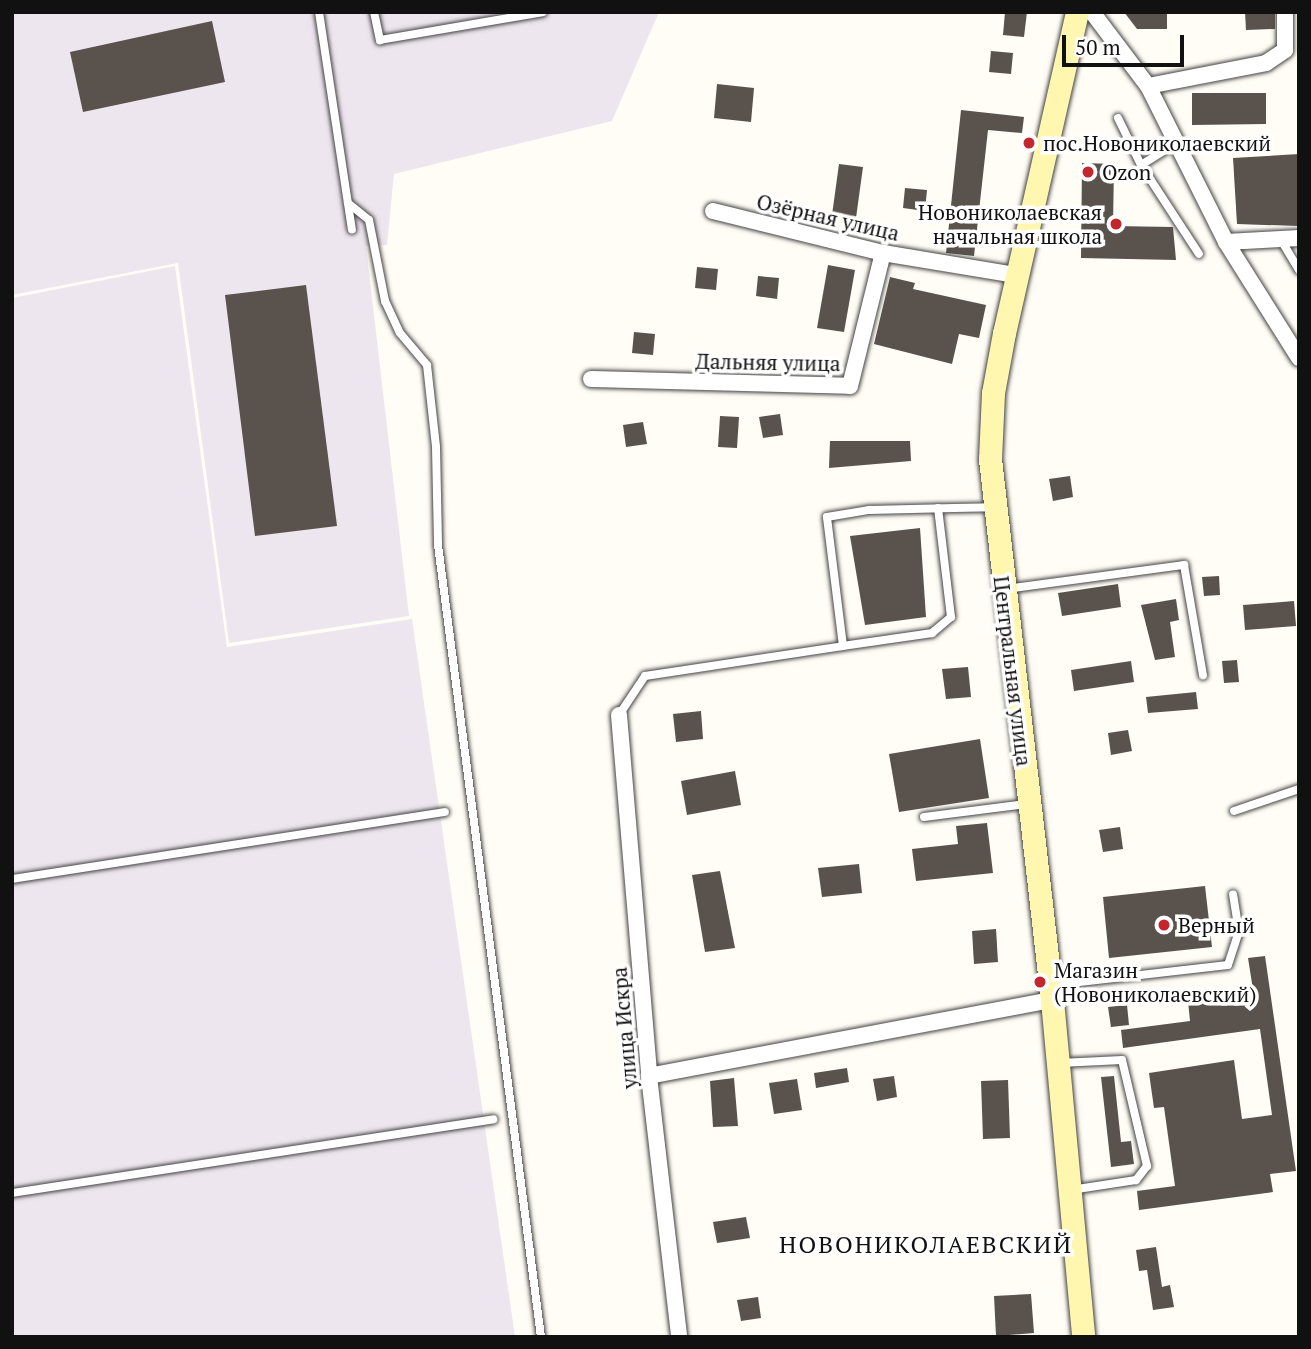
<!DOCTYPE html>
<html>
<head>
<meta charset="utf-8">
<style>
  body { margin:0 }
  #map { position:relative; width:1311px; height:1349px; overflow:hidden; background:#fffdf5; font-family:"PT Serif",serif }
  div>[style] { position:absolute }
  .industrial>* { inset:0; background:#eee6ef }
  .building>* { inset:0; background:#5a524d }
  .roads { filter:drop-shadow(0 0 2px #444) drop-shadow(0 0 2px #444) }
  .lane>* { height:8px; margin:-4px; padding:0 4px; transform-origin:4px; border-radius:4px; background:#fff }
  .street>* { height:16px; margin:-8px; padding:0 8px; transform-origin:8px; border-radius:8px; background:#fff }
  .secondary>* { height:23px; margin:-11.5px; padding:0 11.5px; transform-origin:11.5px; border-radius:11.5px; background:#fff6b0 }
  .dots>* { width:19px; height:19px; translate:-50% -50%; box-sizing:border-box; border:4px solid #fff; border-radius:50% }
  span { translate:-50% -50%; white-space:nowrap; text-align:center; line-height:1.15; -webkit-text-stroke:7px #fff; paint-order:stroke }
  .poi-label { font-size:21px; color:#111 }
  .left { translate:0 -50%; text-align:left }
  .right { translate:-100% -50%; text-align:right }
  .street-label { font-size:21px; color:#111 }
  .quarter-label { font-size:24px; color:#111; letter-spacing:2px }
  .frame { position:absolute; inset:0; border:14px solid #111; pointer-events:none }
  .scale { position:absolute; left:1062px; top:35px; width:122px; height:32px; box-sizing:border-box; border:4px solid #111; border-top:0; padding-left:9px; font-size:21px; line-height:24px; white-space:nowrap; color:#111; -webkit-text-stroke:5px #fff; paint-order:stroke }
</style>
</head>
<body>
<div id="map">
  <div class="industrial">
    <div style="clip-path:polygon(12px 12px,659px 12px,612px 121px,394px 174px,387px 245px,366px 246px,409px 616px,229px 643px,178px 263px,12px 295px)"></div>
    <div style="clip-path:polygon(175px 266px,227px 647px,412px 619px,515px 1337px,12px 1337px,12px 298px)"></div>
  </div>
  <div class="building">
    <div style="clip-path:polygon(1005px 12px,1027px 12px,1024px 37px,1003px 35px)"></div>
    <div style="clip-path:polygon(1124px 12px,1167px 12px,1167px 29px,1137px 29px)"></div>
    <div style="clip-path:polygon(1245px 12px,1275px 12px,1275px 29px,1246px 30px)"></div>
    <div style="clip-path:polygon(212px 21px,225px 82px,83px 112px,70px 52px)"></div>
    <div style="clip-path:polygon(991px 51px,1013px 53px,1011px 74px,989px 72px)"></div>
    <div style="clip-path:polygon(717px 84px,754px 88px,751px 122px,714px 118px)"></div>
    <div style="clip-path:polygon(1192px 93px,1266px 93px,1266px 124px,1192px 125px)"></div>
    <div style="clip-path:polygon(961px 110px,1024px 117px,1022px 133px,988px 130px,974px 256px,946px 253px)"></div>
    <div style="clip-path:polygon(1299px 154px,1299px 226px,1237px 224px,1233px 158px)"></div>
    <div style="clip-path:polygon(1082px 163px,1114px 164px,1113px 226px,1173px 227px,1176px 260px,1081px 258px)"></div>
    <div style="clip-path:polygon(839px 164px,863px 167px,856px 218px,832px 215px)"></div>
    <div style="clip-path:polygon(905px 188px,927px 190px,925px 211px,903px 208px)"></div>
    <div style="clip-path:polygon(828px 265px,855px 270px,844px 332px,817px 328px)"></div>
    <div style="clip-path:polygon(697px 267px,718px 269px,716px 290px,695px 288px)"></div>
    <div style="clip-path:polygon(758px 276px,779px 278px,777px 299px,756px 296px)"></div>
    <div style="clip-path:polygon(890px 277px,915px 283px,913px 289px,986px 305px,979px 338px,959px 334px,952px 364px,874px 344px)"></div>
    <div style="clip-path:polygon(306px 285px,337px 526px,255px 536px,225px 295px)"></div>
    <div style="clip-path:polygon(634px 332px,655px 334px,653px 355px,632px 353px)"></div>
    <div style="clip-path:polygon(780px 414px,783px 435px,763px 438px,759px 417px)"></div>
    <div style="clip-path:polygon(720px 416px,739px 417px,737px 448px,718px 447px)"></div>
    <div style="clip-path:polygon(643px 422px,647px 444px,626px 447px,623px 425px)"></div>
    <div style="clip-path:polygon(830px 441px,910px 441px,911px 461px,829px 468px)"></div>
    <div style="clip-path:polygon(1070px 476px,1073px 497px,1053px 501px,1049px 479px)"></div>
    <div style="clip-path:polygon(920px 528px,926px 617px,865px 625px,850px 536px)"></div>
    <div style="clip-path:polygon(1219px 576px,1220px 595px,1204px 596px,1202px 577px)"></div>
    <div style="clip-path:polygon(1118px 584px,1121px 607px,1062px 616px,1058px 593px)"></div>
    <div style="clip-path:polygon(1176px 599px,1179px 620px,1170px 622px,1175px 657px,1155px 660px,1141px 605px)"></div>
    <div style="clip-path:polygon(1294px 601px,1296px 626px,1245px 630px,1243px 605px)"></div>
    <div style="clip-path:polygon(1237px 660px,1239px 682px,1224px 683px,1222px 661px)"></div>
    <div style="clip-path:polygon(1131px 661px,1134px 682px,1074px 691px,1071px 670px)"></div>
    <div style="clip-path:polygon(968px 667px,971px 697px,946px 699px,942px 669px)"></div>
    <div style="clip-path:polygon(1196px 692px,1198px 709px,1148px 713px,1146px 697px)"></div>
    <div style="clip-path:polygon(701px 711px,703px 739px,676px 742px,673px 714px)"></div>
    <div style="clip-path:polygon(1128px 730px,1132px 751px,1111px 755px,1108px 733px)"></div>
    <div style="clip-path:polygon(980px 739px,989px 798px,899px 812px,889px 754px)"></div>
    <div style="clip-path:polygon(735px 771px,741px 805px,687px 815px,681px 781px)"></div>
    <div style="clip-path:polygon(987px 823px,993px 873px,916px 881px,912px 849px,958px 844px,956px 826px)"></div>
    <div style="clip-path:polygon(1120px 827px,1123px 849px,1103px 852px,1099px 830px)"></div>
    <div style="clip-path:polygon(859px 864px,862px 893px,822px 897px,818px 868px)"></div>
    <div style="clip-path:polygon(720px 871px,735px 948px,705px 952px,692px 875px)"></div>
    <div style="clip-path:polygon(1205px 886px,1212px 947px,1109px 958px,1103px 897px)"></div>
    <div style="clip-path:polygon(996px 929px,998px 962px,974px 964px,972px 931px)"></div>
    <div style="clip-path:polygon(1265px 956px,1296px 1171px,1270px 1174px,1273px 1192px,1139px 1210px,1137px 1191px,1175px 1186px,1164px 1107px,1154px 1108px,1149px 1073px,1234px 1060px,1242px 1119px,1272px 1115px,1260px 1029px,1123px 1048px,1121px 1030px,1190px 1021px,1188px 1001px,1254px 996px,1248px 958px)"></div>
    <div style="clip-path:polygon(1127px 1005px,1129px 1025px,1111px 1027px,1108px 1007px)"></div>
    <div style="clip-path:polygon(847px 1068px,849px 1082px,816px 1088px,814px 1073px)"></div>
    <div style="clip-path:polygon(894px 1076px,897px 1097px,877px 1101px,873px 1079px)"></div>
    <div style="clip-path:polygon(1114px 1076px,1121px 1142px,1131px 1141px,1134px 1164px,1111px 1167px,1101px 1077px)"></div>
    <div style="clip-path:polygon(734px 1078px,738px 1126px,713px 1127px,710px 1081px)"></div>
    <div style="clip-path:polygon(797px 1079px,802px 1110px,774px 1114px,769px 1083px)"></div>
    <div style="clip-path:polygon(1008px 1080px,1010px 1138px,983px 1139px,981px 1081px)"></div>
    <div style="clip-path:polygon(746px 1217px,750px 1238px,717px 1243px,713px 1222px)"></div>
    <div style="clip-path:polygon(1156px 1247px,1162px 1287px,1170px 1285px,1174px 1307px,1153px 1310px,1147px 1270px,1139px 1271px,1136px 1250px)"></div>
    <div style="clip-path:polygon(1031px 1294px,1034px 1333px,996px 1336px,994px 1296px)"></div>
    <div style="clip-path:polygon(758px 1297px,761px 1318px,741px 1321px,737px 1300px)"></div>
  </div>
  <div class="roads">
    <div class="lane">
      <div style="left:319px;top:12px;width:220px;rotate:81.4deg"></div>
      <div style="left:374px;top:12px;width:29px;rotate:78deg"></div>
      <div style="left:380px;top:40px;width:165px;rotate:-9.7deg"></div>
      <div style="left:1118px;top:118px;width:52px;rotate:63.9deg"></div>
      <div style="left:1141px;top:165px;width:106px;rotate:56.9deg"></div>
      <div style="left:1141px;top:165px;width:38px;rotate:-32deg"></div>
      <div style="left:348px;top:203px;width:27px;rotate:39deg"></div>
      <div style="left:369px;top:220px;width:83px;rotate:78.8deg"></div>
      <div style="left:385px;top:301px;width:35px;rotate:65deg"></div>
      <div style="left:400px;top:333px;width:42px;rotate:49.8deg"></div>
      <div style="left:427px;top:365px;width:82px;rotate:83.7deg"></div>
      <div style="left:436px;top:447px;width:98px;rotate:88.8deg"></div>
      <div style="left:438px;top:545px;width:799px;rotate:82.59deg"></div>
      <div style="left:1281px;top:240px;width:35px;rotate:59deg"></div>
      <div style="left:938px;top:508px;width:110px;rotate:83.2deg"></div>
      <div style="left:951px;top:617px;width:25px;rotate:140deg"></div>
      <div style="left:932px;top:633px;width:90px;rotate:171.7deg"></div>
      <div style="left:843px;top:646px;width:130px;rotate:-97.1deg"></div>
      <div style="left:827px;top:517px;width:43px;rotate:-9.5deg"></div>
      <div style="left:869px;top:510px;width:85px;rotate:-1.3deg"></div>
      <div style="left:954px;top:508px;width:39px;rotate:-1deg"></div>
      <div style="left:1006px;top:589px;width:180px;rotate:-7.7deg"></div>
      <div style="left:1184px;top:565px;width:112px;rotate:80.2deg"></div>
      <div style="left:619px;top:715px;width:47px;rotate:-56.3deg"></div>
      <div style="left:645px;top:676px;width:200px;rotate:-8.6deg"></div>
      <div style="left:1234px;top:811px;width:69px;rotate:-18.7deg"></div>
      <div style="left:924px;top:817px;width:103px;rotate:-7.3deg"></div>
      <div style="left:12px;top:879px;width:438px;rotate:-8.8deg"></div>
      <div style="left:1053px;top:985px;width:176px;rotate:-6.5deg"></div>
      <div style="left:1228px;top:965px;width:35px;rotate:-72deg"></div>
      <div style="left:1239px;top:932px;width:38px;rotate:-99deg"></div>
      <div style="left:1060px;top:1063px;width:62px;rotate:-2.8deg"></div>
      <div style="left:1122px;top:1060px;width:109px;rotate:76.7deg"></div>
      <div style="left:1147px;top:1166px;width:18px;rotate:128deg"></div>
      <div style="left:1136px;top:1180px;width:66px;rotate:171.3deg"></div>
      <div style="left:12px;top:1193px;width:487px;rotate:-8.7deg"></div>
    </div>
    <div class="street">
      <div style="left:1092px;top:12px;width:93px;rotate:52.9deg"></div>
      <div style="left:1148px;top:86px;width:174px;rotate:63.4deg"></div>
      <div style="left:1226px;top:242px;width:137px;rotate:57.8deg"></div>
      <div style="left:1148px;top:86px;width:120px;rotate:-11deg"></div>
      <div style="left:1266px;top:63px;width:23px;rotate:-34deg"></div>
      <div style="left:1285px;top:50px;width:38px;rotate:-90deg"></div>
      <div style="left:713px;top:211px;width:175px;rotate:13.9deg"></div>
      <div style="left:883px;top:253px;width:135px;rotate:9.4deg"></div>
      <div style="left:1226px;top:242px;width:73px;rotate:-3.1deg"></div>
      <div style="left:591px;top:379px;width:259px;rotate:1.5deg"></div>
      <div style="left:850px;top:386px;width:137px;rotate:-76.1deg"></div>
      <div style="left:619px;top:715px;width:362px;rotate:85.2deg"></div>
      <div style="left:649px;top:1076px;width:263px;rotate:83.4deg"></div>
      <div style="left:649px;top:1076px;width:410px;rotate:-10.7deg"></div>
    </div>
    <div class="secondary">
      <div style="left:1077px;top:12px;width:329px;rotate:102.8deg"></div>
      <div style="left:1004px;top:333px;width:61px;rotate:100.4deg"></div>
      <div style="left:993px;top:393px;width:66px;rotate:92.6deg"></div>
      <div style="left:990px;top:459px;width:545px;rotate:83.46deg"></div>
      <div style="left:1052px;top:1000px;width:338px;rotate:84.7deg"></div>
    </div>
  </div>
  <div class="dots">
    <div style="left:1029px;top:143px;background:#c4262e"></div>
    <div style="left:1088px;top:172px;background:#c4262e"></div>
    <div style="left:1116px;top:224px;background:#c4262e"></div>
    <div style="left:1164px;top:925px;background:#c4262e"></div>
    <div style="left:1040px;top:982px;background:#c4262e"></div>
  </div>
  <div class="poi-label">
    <span class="left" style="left:1043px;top:143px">пос.Новониколаевский</span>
    <span class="left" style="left:1102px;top:172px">Ozon</span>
    <span class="right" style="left:1102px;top:224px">Новониколаевская<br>начальная школа</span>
    <span class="left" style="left:1178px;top:925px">Верный</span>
    <span class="left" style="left:1054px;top:982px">Магазин<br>(Новониколаевский)</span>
  </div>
  <div class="street-label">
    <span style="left:828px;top:217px;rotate:13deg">Озёрная улица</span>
    <span style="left:768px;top:362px;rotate:1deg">Дальняя улица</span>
    <span style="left:1013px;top:671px;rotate:83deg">Центральная улица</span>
    <span style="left:624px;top:1028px;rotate:-95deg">улица Искра</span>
  </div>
  <div class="quarter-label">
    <span style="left:926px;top:1245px">НОВОНИКОЛАЕВСКИЙ</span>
  </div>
  <div class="frame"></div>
  <div class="scale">50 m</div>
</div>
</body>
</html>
